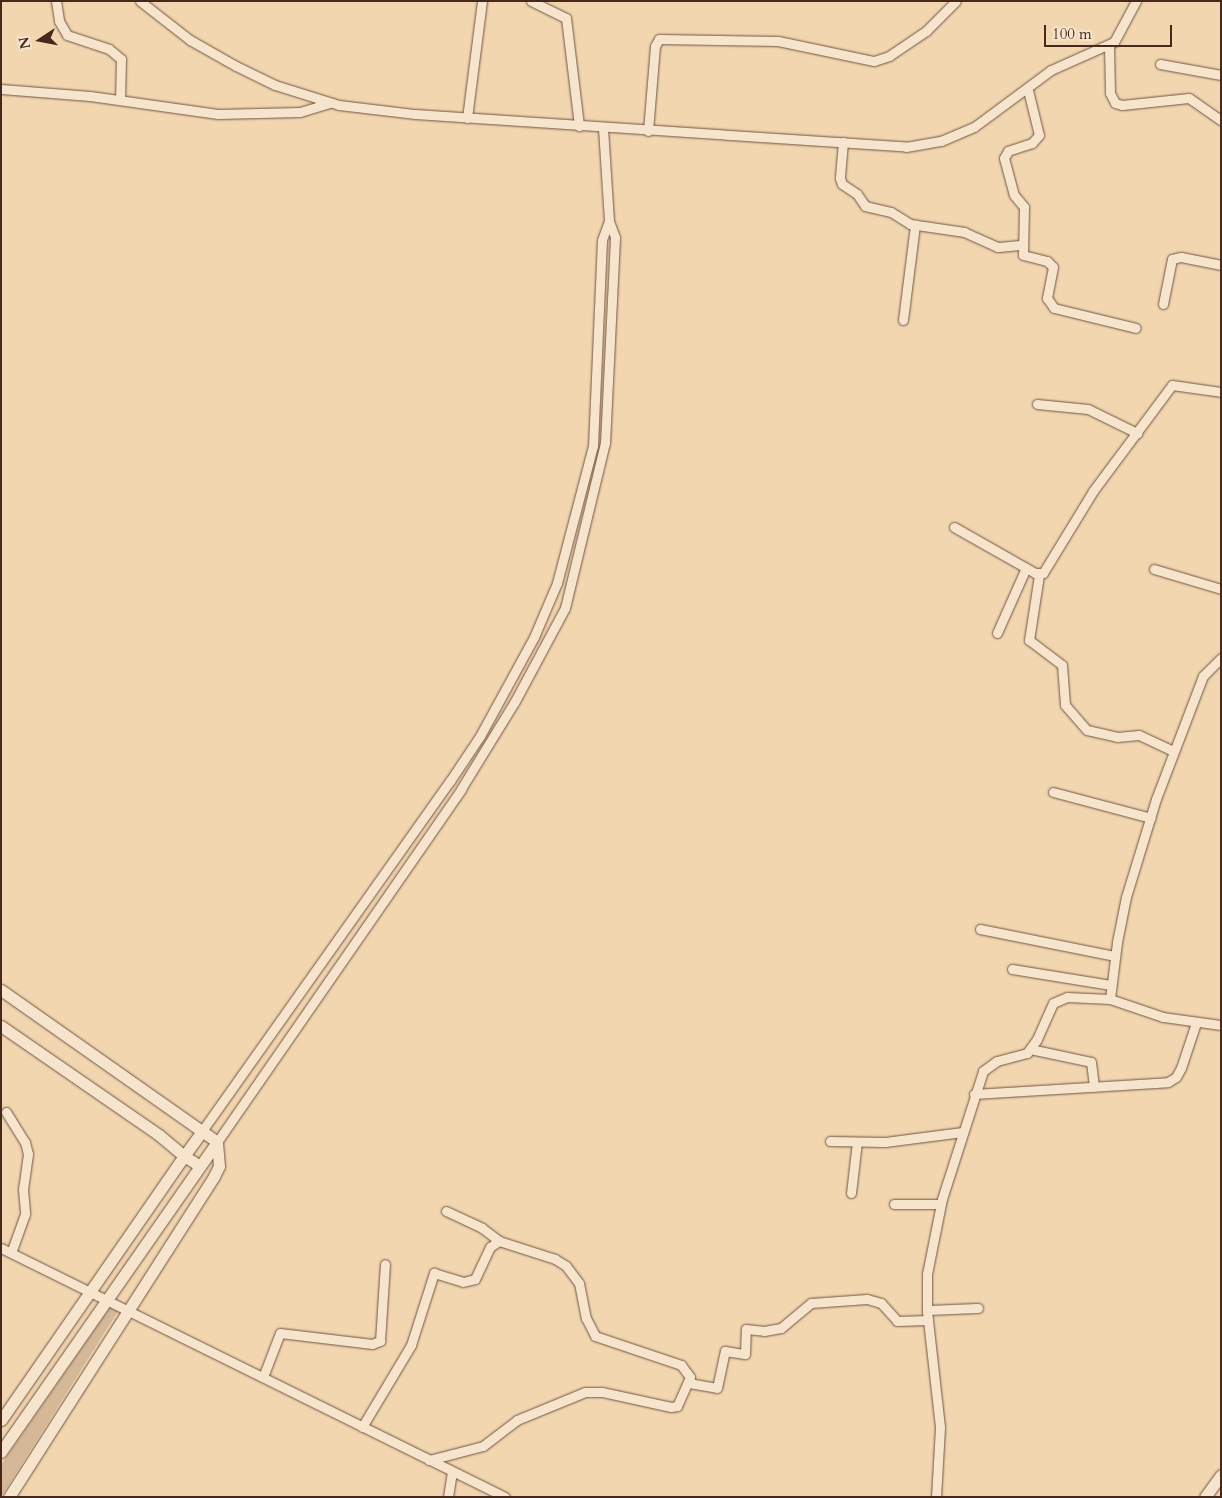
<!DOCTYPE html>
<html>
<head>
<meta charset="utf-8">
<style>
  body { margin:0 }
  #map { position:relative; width:1222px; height:1498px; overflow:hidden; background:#f1d6b0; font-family:Cardo,serif }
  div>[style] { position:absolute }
  .green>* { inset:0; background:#d4b897 }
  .roads { filter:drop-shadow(0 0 1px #715442) drop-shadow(0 0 1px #715442) }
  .minor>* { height:9px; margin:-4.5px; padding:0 4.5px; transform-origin:4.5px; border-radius:4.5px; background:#f6e4cc }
  .tertiary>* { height:11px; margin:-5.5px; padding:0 5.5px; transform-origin:5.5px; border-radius:5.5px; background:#f6e4cc }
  span { translate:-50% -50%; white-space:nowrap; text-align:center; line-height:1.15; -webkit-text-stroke:5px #f6e4cc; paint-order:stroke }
  .frame { position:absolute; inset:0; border:2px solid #46281d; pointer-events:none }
  .north { position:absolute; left:15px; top:15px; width:50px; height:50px; -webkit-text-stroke:4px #f6e4cc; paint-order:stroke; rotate:259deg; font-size:14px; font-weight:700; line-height:20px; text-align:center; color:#46281d }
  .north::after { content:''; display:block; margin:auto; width:18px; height:22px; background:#46281d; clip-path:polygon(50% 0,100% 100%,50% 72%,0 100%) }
  .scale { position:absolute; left:1044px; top:25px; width:128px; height:22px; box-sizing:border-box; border:2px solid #46281d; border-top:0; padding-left:6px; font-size:15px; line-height:18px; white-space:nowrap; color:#46281d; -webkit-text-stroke:4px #f6e4cc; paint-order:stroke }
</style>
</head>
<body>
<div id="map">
  <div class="green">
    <div style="clip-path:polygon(111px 1306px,118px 1311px,1px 1497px,1px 1465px)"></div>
  </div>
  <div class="roads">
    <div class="minor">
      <div style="left:56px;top:1px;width:20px;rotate:81deg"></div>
      <div style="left:59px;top:21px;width:16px;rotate:60deg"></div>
      <div style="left:67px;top:35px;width:44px;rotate:18.4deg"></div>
      <div style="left:109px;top:49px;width:16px;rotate:40deg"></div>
      <div style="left:121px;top:59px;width:40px;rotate:91.4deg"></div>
      <div style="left:140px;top:1px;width:63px;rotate:38deg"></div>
      <div style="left:190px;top:40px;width:53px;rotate:29.5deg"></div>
      <div style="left:236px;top:66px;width:43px;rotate:26deg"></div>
      <div style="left:275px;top:85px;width:67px;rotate:17.4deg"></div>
      <div style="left:339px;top:105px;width:77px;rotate:6.8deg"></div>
      <div style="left:415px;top:114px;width:492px;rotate:3.8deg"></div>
      <div style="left:906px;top:147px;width:36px;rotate:-10deg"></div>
      <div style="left:941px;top:141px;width:36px;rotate:-23deg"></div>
      <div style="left:974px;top:127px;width:96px;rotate:-36.5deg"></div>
      <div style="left:1051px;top:70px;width:69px;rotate:-24deg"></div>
      <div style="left:1114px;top:42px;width:47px;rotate:-61.8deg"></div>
      <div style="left:531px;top:1px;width:39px;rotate:26deg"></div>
      <div style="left:566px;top:18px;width:109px;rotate:83.1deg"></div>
      <div style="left:1109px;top:45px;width:48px;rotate:88.8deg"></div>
      <div style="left:1110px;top:93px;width:11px;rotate:63deg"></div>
      <div style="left:1115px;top:103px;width:7px;rotate:16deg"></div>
      <div style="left:1122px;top:105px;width:67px;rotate:-6deg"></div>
      <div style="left:1189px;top:98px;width:39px;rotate:35deg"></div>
      <div style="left:1160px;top:64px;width:62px;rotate:10.2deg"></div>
      <div style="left:1px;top:89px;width:89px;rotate:4.5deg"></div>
      <div style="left:90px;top:96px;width:129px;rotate:8deg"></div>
      <div style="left:218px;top:114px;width:82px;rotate:-1.4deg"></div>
      <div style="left:300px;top:112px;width:31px;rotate:-17deg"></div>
      <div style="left:1028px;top:90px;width:46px;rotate:76.3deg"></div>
      <div style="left:1039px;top:135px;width:11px;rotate:131deg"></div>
      <div style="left:1032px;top:143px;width:25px;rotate:162deg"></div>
      <div style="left:1008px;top:151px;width:8px;rotate:120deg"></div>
      <div style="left:1004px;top:158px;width:38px;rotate:75deg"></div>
      <div style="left:1014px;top:195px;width:16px;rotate:50deg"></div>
      <div style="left:1024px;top:207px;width:48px;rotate:91.2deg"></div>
      <div style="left:1023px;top:255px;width:25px;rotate:14deg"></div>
      <div style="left:1047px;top:261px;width:8px;rotate:45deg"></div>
      <div style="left:1053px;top:267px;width:32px;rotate:101deg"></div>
      <div style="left:1047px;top:298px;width:12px;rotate:55deg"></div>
      <div style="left:1054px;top:308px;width:84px;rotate:13.7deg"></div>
      <div style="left:467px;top:118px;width:118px;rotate:-82.7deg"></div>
      <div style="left:648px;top:131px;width:85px;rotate:-85.3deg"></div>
      <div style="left:655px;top:46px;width:8px;rotate:-60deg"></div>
      <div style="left:659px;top:39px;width:119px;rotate:1deg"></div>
      <div style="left:778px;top:41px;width:98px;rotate:11.8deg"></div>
      <div style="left:874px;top:61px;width:16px;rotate:-18deg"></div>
      <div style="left:889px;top:56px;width:45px;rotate:-34deg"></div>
      <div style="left:926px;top:31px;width:42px;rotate:-45deg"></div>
      <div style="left:843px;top:142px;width:36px;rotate:95deg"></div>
      <div style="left:840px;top:178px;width:6px;rotate:72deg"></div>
      <div style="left:842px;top:184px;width:18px;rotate:34deg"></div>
      <div style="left:857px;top:194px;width:14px;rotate:56deg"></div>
      <div style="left:865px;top:206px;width:27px;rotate:13deg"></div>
      <div style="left:891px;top:212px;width:22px;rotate:32deg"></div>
      <div style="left:910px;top:224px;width:55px;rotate:8.4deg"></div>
      <div style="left:964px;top:232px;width:37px;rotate:24deg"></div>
      <div style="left:998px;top:247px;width:25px;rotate:-5deg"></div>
      <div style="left:1163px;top:304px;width:46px;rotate:-78.7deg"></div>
      <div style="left:1172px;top:259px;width:9px;rotate:-13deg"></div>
      <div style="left:1181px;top:257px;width:41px;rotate:11.3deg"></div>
      <div style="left:903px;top:320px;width:96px;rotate:-82.8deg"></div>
      <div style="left:1037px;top:404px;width:51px;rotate:5.6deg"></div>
      <div style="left:1088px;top:409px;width:55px;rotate:26.1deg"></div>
      <div style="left:954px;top:527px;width:93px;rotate:29.6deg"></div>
      <div style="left:1035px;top:573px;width:8px"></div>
      <div style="left:1043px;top:573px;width:96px;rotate:-58.6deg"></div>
      <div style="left:1093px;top:491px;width:132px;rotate:-53.3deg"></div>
      <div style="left:1172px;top:385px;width:49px;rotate:8.1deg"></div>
      <div style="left:1154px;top:569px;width:70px;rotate:16.6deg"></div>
      <div style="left:1039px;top:575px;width:66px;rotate:98.7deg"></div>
      <div style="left:1029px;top:640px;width:41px;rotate:37.1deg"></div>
      <div style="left:1062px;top:665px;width:40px;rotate:85.7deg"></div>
      <div style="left:1065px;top:705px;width:33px;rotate:49deg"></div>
      <div style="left:1087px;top:730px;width:31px;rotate:13deg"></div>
      <div style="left:1117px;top:737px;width:22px;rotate:-5deg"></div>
      <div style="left:1139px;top:735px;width:38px;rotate:25deg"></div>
      <div style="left:997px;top:633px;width:71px;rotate:-66deg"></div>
      <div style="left:1053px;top:792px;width:101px;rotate:14.9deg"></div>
      <div style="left:980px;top:929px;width:138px;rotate:11.3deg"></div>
      <div style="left:1012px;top:969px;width:100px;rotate:9.2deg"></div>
      <div style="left:1110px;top:999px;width:57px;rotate:-83deg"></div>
      <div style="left:1117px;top:942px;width:46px;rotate:-78.7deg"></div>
      <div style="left:1126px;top:897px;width:102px;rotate:-73deg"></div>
      <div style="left:1156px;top:799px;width:132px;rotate:-69.1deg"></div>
      <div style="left:1203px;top:676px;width:25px;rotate:-45deg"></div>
      <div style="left:1030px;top:1049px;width:62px;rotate:12deg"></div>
      <div style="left:1091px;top:1062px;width:25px;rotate:83deg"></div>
      <div style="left:974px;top:1094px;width:194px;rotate:-3.5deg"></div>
      <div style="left:1168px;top:1082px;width:9px;rotate:-32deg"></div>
      <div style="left:1176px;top:1077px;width:10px;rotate:-61deg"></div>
      <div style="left:1181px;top:1068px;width:47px;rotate:-71.6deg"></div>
      <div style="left:6px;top:1112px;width:36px;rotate:58deg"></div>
      <div style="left:25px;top:1142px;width:12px;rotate:76deg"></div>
      <div style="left:28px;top:1154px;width:35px;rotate:98deg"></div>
      <div style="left:23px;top:1189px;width:25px;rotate:85deg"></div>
      <div style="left:25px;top:1214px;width:41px;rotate:109.7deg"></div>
      <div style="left:202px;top:1131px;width:429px;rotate:-54.7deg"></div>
      <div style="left:450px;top:781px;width:54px;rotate:-56.3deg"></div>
      <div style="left:480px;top:736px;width:113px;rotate:-61.4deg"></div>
      <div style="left:534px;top:637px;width:59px;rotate:-66.9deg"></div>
      <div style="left:557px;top:583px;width:142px;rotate:-75.3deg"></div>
      <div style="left:593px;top:446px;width:206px;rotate:-87.5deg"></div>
      <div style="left:602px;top:240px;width:20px;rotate:-70deg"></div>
      <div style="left:830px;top:1141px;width:55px;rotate:1deg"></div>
      <div style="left:885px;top:1142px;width:78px;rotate:-7.4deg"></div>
      <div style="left:217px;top:1142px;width:429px;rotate:-55.3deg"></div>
      <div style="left:461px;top:789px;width:101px;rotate:-58.4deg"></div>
      <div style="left:514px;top:703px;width:108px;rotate:-61.8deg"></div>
      <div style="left:565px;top:608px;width:170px;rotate:-76.4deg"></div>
      <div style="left:605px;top:443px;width:206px;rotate:-87.2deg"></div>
      <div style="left:615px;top:237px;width:17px;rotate:-111deg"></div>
      <div style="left:609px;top:221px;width:93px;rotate:-93.7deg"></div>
      <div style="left:851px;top:1193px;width:51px;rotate:-83.3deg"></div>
      <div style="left:894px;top:1204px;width:46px"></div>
      <div style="left:446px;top:1211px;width:40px;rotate:25deg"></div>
      <div style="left:482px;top:1228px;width:21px;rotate:37deg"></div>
      <div style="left:1px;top:1248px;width:562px;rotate:26.29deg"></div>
      <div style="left:927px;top:1310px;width:51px;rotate:-2.2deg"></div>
      <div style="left:263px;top:1377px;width:47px;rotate:-68.9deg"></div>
      <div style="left:280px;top:1333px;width:93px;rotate:6.8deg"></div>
      <div style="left:372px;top:1344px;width:9px;rotate:-21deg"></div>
      <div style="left:380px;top:1341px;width:77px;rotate:-86.3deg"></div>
      <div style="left:689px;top:1383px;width:28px;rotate:10deg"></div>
      <div style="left:717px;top:1388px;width:38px;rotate:-78deg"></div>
      <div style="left:725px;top:1351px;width:20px;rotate:9deg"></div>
      <div style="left:745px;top:1354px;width:25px;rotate:-88deg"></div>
      <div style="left:746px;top:1329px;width:18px;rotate:6deg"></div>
      <div style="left:764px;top:1331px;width:17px;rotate:-10deg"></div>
      <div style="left:781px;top:1328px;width:39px;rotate:-40deg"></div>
      <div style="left:811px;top:1303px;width:56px;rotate:-4.1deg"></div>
      <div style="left:867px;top:1299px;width:15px;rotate:16deg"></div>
      <div style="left:881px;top:1303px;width:24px;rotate:48deg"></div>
      <div style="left:897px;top:1321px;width:31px;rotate:-2deg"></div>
      <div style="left:362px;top:1427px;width:96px;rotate:-59.1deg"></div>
      <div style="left:411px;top:1345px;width:76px;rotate:-72.3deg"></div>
      <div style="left:434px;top:1273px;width:30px;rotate:17deg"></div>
      <div style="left:463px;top:1282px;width:12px;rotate:-14deg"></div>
      <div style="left:475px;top:1279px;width:35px;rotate:-65deg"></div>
      <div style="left:490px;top:1247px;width:11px;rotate:-34deg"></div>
      <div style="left:499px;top:1241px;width:59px;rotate:17.8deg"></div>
      <div style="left:555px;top:1259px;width:13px;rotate:32deg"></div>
      <div style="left:566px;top:1266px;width:21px;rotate:53deg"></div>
      <div style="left:579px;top:1283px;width:36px;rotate:79deg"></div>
      <div style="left:586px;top:1318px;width:20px;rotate:63deg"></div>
      <div style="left:595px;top:1336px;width:91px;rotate:18.6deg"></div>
      <div style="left:681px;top:1365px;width:15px;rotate:53deg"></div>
      <div style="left:690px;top:1377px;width:32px;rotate:114deg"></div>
      <div style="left:677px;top:1406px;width:6px;rotate:171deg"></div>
      <div style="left:671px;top:1407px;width:71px;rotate:-167.7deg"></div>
      <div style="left:602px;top:1392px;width:17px;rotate:180deg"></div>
      <div style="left:585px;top:1392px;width:74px;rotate:157.6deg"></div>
      <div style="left:517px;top:1420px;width:43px;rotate:142.6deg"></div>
      <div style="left:483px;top:1446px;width:56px;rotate:165.5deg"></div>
      <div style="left:448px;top:1497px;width:26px;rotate:-81deg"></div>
      <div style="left:936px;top:1497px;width:70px;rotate:-86.7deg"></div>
      <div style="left:940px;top:1427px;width:116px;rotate:-96.4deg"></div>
      <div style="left:927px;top:1312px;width:38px;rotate:-90deg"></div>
      <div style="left:927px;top:1274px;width:76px;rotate:-78.7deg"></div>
      <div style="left:942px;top:1199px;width:134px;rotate:-72.2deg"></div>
      <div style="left:983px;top:1071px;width:17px;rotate:-36deg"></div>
      <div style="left:997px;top:1061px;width:31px;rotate:-15deg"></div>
      <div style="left:1027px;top:1053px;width:17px;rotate:-54deg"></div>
      <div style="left:1037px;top:1039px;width:39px;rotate:-66deg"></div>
      <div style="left:1053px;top:1003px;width:15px;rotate:-23deg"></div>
      <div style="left:1067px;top:997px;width:43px;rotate:2.7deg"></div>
      <div style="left:1110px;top:999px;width:56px;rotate:18.8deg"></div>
      <div style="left:1163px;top:1017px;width:59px;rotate:7.9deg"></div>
    </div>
    <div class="tertiary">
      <div style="left:1px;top:990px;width:264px;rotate:35.1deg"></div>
      <div style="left:217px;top:1142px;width:378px;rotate:124.9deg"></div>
      <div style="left:1px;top:1026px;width:192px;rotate:34.6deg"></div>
      <div style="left:159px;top:1135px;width:33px;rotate:40deg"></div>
      <div style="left:184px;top:1156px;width:321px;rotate:124.7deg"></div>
      <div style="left:200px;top:1166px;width:19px;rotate:-148deg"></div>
      <div style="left:184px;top:1156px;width:31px;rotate:-54deg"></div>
      <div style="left:9px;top:1497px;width:381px;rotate:-57.4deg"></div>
      <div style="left:214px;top:1176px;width:11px;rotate:-63deg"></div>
      <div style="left:219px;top:1166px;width:24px;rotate:-95deg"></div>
      <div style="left:1205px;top:1497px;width:27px;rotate:-54deg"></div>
    </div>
  </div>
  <div class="frame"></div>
  <div class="north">N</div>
  <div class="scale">100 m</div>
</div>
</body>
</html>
